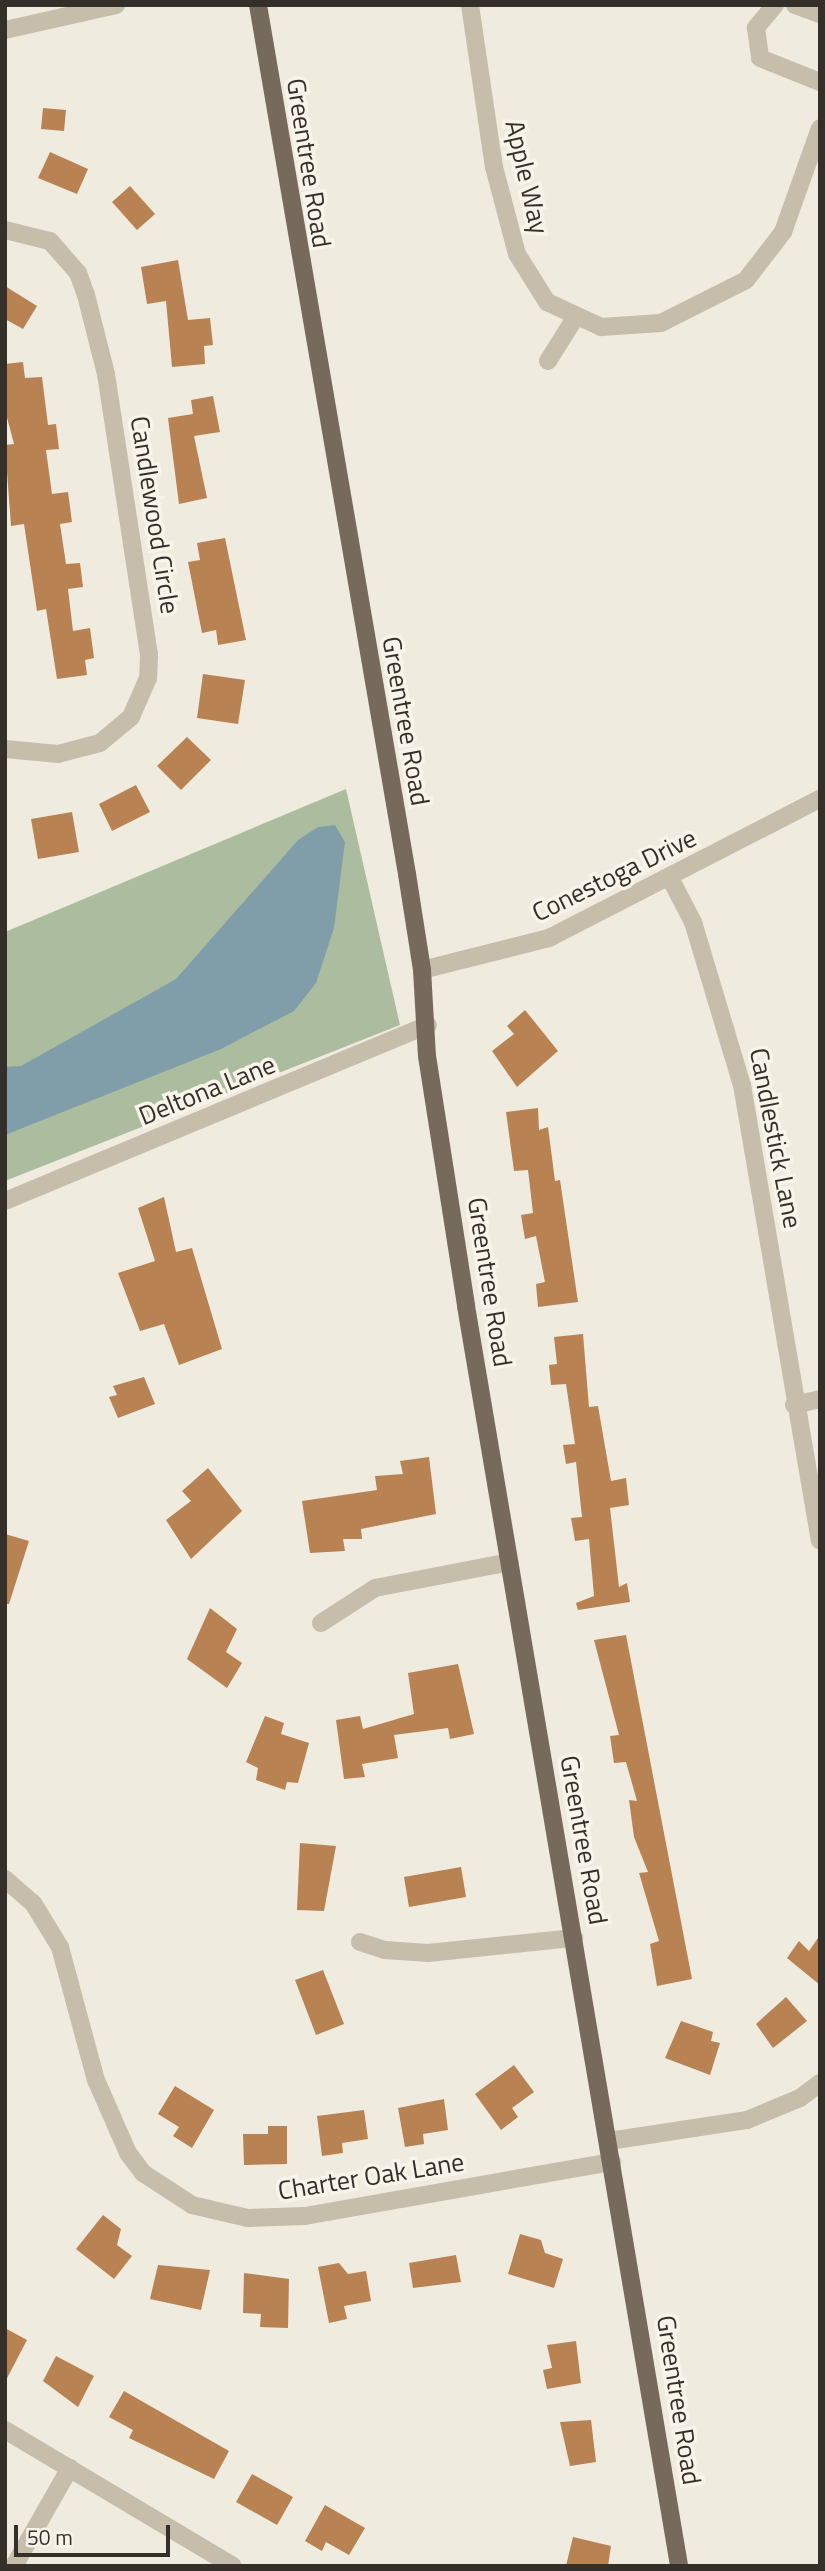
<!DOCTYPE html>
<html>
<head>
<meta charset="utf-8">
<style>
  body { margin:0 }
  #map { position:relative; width:825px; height:2571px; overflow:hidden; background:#efebde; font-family:"Titillium Web",sans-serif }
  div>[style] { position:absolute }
  .green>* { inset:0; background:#acbd9f }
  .water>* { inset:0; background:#809ea9 }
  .building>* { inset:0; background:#b88253 }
  .minor>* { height:18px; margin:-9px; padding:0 9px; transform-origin:9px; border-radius:9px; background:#c6bdab }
  .major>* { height:18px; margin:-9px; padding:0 9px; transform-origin:9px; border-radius:9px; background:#756a5c }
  span { translate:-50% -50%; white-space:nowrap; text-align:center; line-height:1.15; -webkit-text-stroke:7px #f8f4ea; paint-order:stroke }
  .street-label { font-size:26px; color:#352f29 }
  .frame { position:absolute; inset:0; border:7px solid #352f29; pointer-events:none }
  .scale { position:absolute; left:14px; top:2525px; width:156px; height:32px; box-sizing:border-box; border:4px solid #352f29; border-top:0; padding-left:9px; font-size:21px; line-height:24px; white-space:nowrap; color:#352f29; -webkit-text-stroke:5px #f8f4ea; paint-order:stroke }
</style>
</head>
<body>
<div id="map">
  <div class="green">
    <div style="clip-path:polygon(346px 789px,400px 1025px,5px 1181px,5px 932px)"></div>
  </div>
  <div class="water">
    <div style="clip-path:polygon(335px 825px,345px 842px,334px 928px,316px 983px,294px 1011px,221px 1049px,5px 1135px,5px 1067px,21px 1066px,176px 979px,298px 840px,318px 827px)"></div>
  </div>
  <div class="building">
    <div style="clip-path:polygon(43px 108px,66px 110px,64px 131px,41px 129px)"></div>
    <div style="clip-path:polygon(50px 152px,88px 169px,77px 194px,38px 178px)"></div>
    <div style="clip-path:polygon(130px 186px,155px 214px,137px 230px,112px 202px)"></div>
    <div style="clip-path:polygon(178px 260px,188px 320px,210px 318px,213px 345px,204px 346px,205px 364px,172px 367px,166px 301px,147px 304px,141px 267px)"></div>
    <div style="clip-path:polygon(5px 286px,37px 306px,23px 329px,5px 319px)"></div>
    <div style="clip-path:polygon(23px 362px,25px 378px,42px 377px,48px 425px,56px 424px,59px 449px,46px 450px,52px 494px,68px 492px,72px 522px,60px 524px,66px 564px,80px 563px,83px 587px,68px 589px,73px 631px,90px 628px,94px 658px,85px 660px,87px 675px,57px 679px,46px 609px,37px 611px,24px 524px,11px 526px,5px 445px,14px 444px,5px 410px,5px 364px)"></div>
    <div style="clip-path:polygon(213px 396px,220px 432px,194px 436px,207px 498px,179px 504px,168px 418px,193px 414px,191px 400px)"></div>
    <div style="clip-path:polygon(225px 538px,246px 640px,218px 645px,216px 630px,202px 633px,188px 562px,200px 560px,197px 543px)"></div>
    <div style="clip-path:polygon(203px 674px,245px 680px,238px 724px,197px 718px)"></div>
    <div style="clip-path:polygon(187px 737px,211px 760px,181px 790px,157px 766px)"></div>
    <div style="clip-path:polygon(136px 785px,150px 812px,112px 831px,99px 804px)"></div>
    <div style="clip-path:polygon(72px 812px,79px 852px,38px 859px,31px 819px)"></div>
    <div style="clip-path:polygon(525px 1010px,558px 1051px,517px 1087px,492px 1051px,514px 1034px,507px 1026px)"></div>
    <div style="clip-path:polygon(538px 1108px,539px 1130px,548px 1127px,555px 1181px,560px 1180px,578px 1302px,538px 1307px,536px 1284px,545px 1282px,536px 1236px,525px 1239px,521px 1215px,533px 1213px,528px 1170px,514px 1171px,506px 1112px)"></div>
    <div style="clip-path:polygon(164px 1197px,176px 1252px,192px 1248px,222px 1349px,179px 1365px,164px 1324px,140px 1331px,118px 1273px,155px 1261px,138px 1208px)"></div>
    <div style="clip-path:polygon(583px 1334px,589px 1407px,598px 1406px,611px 1481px,626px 1478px,629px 1505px,610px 1508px,619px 1587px,627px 1583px,630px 1602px,578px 1610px,576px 1603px,594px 1596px,589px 1539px,575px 1541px,571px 1518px,582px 1517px,576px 1462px,566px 1464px,563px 1445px,575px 1444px,566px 1384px,551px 1385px,549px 1365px,557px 1364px,554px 1337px)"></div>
    <div style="clip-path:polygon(144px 1377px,155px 1404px,118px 1418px,109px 1397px,117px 1395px,113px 1386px)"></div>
    <div style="clip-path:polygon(429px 1457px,436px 1514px,361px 1529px,362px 1539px,343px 1539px,345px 1551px,310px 1553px,302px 1501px,377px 1490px,375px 1476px,403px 1474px,400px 1461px)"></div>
    <div style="clip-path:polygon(208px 1468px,242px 1511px,191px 1559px,166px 1520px,191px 1501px,182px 1491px)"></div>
    <div style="clip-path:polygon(5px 1534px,29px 1541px,9px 1604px,5px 1604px)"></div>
    <div style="clip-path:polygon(210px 1608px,237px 1629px,226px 1652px,242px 1663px,227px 1688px,187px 1659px)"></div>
    <div style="clip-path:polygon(626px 1635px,692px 1979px,657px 1986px,650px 1944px,659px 1941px,639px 1873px,648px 1872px,634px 1837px,629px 1800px,637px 1801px,626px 1762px,614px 1763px,610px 1736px,619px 1735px,594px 1640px)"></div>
    <div style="clip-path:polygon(458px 1664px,474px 1734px,450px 1739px,448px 1728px,394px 1735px,398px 1758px,362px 1764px,365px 1777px,344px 1779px,336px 1720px,360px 1716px,363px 1729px,414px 1714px,408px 1673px)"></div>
    <div style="clip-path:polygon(265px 1716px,284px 1723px,281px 1734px,309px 1743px,298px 1783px,287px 1782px,285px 1790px,256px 1780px,258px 1768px,246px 1762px)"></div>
    <div style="clip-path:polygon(300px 1843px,336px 1846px,324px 1911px,297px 1910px)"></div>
    <div style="clip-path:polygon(461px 1867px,466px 1897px,409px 1907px,404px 1877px)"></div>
    <div style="clip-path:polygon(820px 1935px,820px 1985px,787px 1958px,799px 1941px,809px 1951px)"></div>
    <div style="clip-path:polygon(323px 1970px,344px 2024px,316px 2035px,295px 1980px)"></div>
    <div style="clip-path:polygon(786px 1997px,807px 2021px,773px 2048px,756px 2024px)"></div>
    <div style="clip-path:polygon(681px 2021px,713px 2032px,711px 2041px,720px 2043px,710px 2075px,665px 2058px)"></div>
    <div style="clip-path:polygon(514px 2065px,534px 2092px,512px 2108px,518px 2117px,501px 2130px,475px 2094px)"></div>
    <div style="clip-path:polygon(175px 2086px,214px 2110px,192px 2148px,173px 2136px,179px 2127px,158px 2114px)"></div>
    <div style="clip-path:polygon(444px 2099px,448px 2130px,423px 2134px,424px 2144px,405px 2147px,398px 2108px)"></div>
    <div style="clip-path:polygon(364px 2110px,368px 2139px,342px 2143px,343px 2153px,322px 2156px,317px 2116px)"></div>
    <div style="clip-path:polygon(268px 2126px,287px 2126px,287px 2164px,244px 2165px,243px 2134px,268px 2134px)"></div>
    <div style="clip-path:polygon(103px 2215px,121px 2229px,117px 2245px,132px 2256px,114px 2279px,76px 2249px)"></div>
    <div style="clip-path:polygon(520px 2234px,541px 2240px,545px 2253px,563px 2259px,554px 2288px,508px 2274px)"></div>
    <div style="clip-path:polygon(456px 2255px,461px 2282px,413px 2288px,409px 2263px)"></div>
    <div style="clip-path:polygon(339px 2263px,348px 2274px,366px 2271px,371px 2301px,344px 2306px,347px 2319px,329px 2323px,318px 2267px)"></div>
    <div style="clip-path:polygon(158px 2265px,210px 2270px,201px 2310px,150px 2299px)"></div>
    <div style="clip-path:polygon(244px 2273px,289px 2279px,288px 2328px,260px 2327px,261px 2314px,243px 2313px)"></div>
    <div style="clip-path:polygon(5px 2328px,27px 2340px,5px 2382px)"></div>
    <div style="clip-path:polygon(576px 2341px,581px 2383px,547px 2389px,543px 2370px,552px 2368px,547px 2345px)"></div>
    <div style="clip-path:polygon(56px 2356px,94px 2376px,78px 2407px,43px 2381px)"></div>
    <div style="clip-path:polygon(124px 2391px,229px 2451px,214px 2479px,129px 2438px,133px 2430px,109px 2417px)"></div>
    <div style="clip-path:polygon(591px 2420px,596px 2462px,570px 2466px,560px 2422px)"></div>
    <div style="clip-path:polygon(252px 2474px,293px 2497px,277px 2525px,236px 2502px)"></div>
    <div style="clip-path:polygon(325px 2505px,365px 2528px,349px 2555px,326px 2542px,322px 2551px,305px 2541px)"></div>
    <div style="clip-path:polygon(573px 2537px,611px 2546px,608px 2566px,566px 2566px)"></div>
  </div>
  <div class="minor">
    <div style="left:470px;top:5px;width:164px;rotate:81.6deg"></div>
    <div style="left:494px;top:167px;width:90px;rotate:75.2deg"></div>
    <div style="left:517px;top:254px;width:57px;rotate:58deg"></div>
    <div style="left:547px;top:302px;width:60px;rotate:24.8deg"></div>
    <div style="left:601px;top:327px;width:60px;rotate:-3.8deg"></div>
    <div style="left:661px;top:323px;width:95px;rotate:-26.8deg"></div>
    <div style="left:746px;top:280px;width:61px;rotate:-52.4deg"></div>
    <div style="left:783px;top:232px;width:110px;rotate:-70.4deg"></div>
    <div style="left:775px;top:5px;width:30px;rotate:130deg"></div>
    <div style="left:756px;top:28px;width:30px;rotate:82deg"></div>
    <div style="left:760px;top:58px;width:65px;rotate:21.8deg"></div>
    <div style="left:795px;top:5px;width:27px;rotate:20deg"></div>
    <div style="left:5px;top:30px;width:114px;rotate:-12.7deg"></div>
    <div style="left:5px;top:230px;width:46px;rotate:13.7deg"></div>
    <div style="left:50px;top:241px;width:43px;rotate:48.8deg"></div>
    <div style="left:78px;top:273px;width:23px;rotate:70deg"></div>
    <div style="left:86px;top:295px;width:81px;rotate:75.8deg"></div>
    <div style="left:106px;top:374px;width:284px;rotate:81.3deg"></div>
    <div style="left:149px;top:655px;width:23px;rotate:92deg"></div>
    <div style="left:148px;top:678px;width:43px;rotate:113.6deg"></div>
    <div style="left:131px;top:717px;width:40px;rotate:140deg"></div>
    <div style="left:100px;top:743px;width:43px;rotate:165.3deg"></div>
    <div style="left:58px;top:754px;width:53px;rotate:-174.6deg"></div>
    <div style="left:548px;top:361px;width:51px;rotate:-57.9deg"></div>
    <div style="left:670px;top:878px;width:50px;rotate:62.4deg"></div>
    <div style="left:693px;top:922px;width:170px;rotate:73.3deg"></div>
    <div style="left:742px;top:1085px;width:462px;rotate:80.3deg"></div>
    <div style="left:422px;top:970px;width:131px;rotate:-14.1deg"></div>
    <div style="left:549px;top:938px;width:305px;rotate:-27.2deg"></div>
    <div style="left:5px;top:1201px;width:458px;rotate:-22.6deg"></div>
    <div style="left:794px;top:1405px;width:27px;rotate:-13deg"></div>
    <div style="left:321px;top:1623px;width:64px;rotate:-32.9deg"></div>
    <div style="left:375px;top:1588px;width:137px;rotate:-10.9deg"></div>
    <div style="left:5px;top:1879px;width:37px;rotate:41deg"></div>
    <div style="left:33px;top:1903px;width:52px;rotate:58.5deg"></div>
    <div style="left:60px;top:1947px;width:138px;rotate:74.9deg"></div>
    <div style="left:96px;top:2080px;width:80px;rotate:66.3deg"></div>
    <div style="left:128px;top:2153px;width:25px;rotate:53deg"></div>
    <div style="left:143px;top:2173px;width:59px;rotate:33.1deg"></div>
    <div style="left:192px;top:2205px;width:57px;rotate:13.1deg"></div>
    <div style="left:248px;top:2218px;width:57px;rotate:-2deg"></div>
    <div style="left:305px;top:2216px;width:312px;rotate:-10deg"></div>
    <div style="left:360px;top:1942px;width:26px;rotate:18deg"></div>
    <div style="left:385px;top:1950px;width:43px;rotate:4deg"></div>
    <div style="left:428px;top:1953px;width:147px;rotate:-5.9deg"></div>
    <div style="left:609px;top:2141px;width:140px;rotate:-8.7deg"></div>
    <div style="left:747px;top:2120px;width:57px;rotate:-22.5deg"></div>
    <div style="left:800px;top:2098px;width:25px;rotate:-37deg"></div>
    <div style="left:5px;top:2430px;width:265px;rotate:30.8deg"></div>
    <div style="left:14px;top:2566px;width:113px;rotate:-60.3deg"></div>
  </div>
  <div class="major">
    <div style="left:258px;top:5px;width:882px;rotate:80.27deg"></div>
    <div style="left:407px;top:874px;width:97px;rotate:81.1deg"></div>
    <div style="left:422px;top:970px;width:86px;rotate:86.7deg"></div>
    <div style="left:427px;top:1056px;width:253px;rotate:81.1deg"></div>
    <div style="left:466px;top:1306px;width:1278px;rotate:80.4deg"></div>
  </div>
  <div class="street-label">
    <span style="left:309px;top:163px;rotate:81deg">Greentree Road</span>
    <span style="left:527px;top:177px;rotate:77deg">Apple Way</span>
    <span style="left:155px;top:515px;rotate:81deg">Candlewood Circle</span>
    <span style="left:406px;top:721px;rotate:80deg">Greentree Road</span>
    <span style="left:614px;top:875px;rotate:-26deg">Conestoga Drive</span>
    <span style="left:207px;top:1090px;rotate:-22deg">Deltona Lane</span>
    <span style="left:776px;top:1138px;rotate:79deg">Candlestick Lane</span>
    <span style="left:490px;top:1282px;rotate:81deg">Greentree Road</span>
    <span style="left:584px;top:1840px;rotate:80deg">Greentree Road</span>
    <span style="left:371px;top:2176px;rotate:-9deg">Charter Oak Lane</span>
    <span style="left:679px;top:2400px;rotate:81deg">Greentree Road</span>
  </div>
  <div class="frame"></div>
  <div class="scale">50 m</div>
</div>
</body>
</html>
